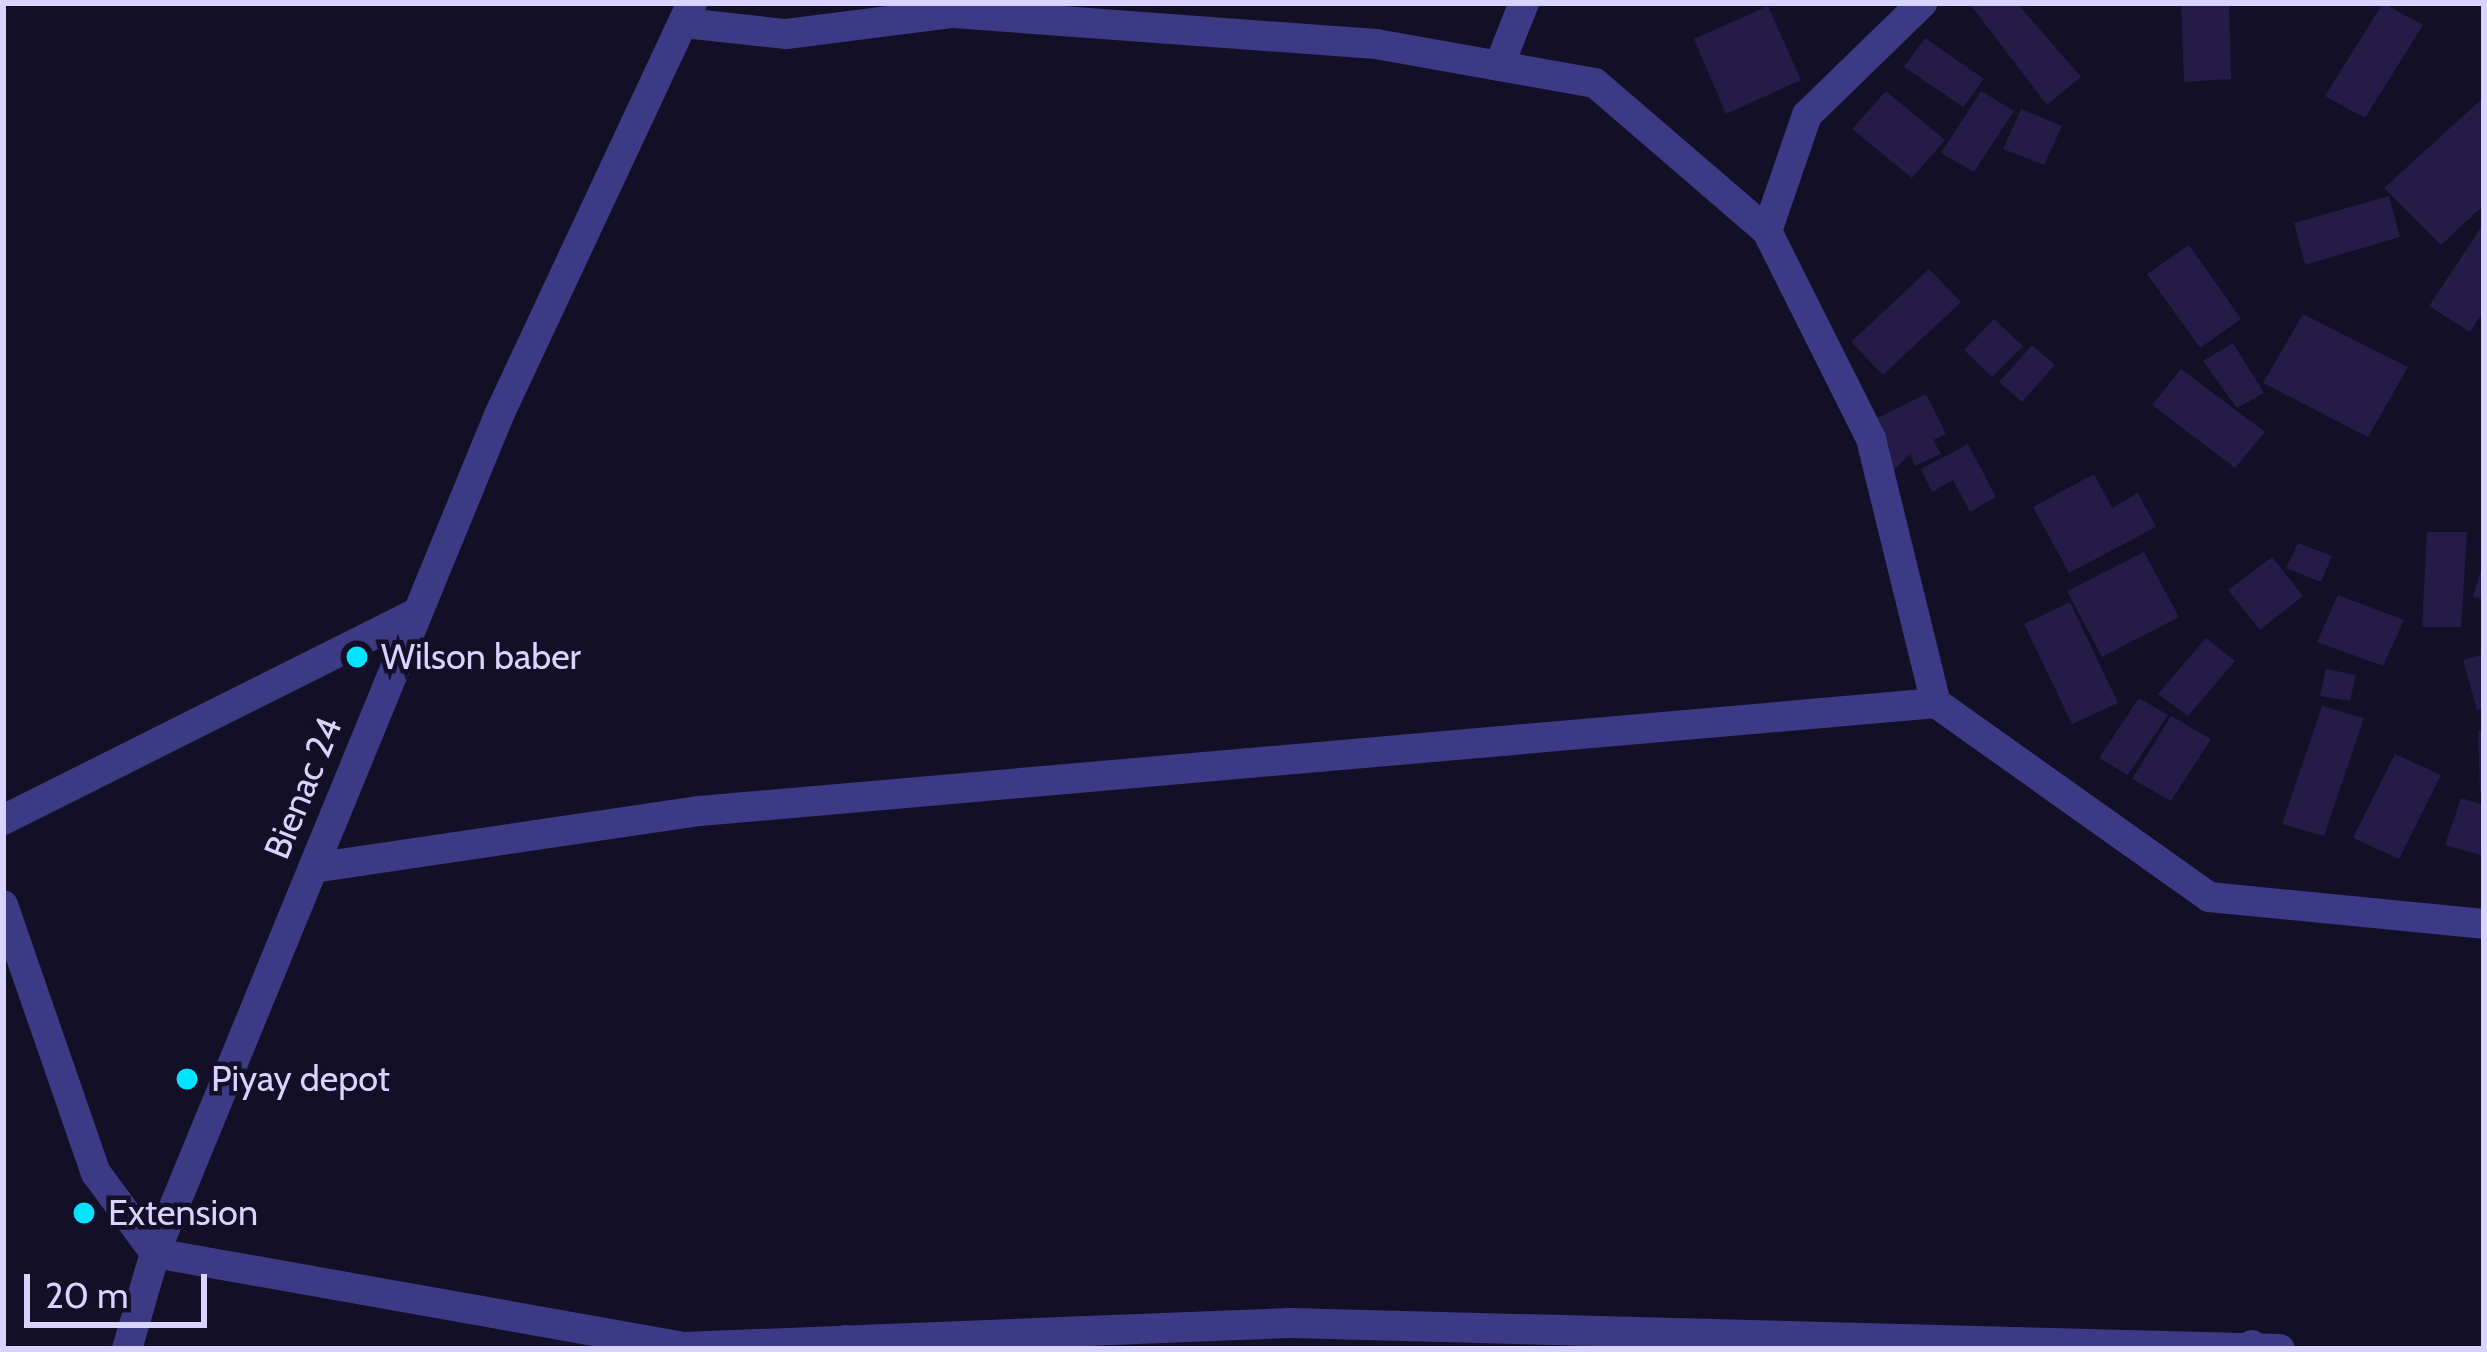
<!DOCTYPE html>
<html>
<head>
<meta charset="utf-8">
<style>
  body { margin:0 }
  #map { position:relative; width:2487px; height:1352px; overflow:hidden; background:#130f26; font-family:Cabin,sans-serif }
  div>[style] { position:absolute }
  .building>* { inset:0; background:#241b47 }
  .lane>* { height:30px; margin:-15px; padding:0 15px; transform-origin:15px; border-radius:15px; background:#3d3a85 }
  .street>* { height:30px; margin:-15px; padding:0 15px; transform-origin:15px; border-radius:15px; background:#3d3a85 }
  .dots>* { width:33px; height:33px; translate:-50% -50%; box-sizing:border-box; border:6px solid #130f26; border-radius:50% }
  span { translate:-50% -50%; white-space:nowrap; text-align:center; line-height:1.15; -webkit-text-stroke:9px #130f26; paint-order:stroke }
  .poi-label { font-size:36px; color:#d9d4ff }
  .left { translate:0 -50%; text-align:left }
  .street-label { font-size:36px; color:#d9d4ff }
  .frame { position:absolute; inset:0; border:6px solid #d9d4ff; pointer-events:none }
  .scale { position:absolute; left:24px; top:1274px; width:183px; height:54px; box-sizing:border-box; border:6px solid #d9d4ff; border-top:0; padding-left:15px; font-size:36px; line-height:42px; white-space:nowrap; color:#d9d4ff; -webkit-text-stroke:9px #130f26; paint-order:stroke }
</style>
</head>
<body>
<div id="map">
  <div class="building">
    <div style="clip-path:polygon(1969px 3px,2017px 3px,2081px 77px,2047px 105px)"></div>
    <div style="clip-path:polygon(2181px 3px,2229px 3px,2231px 79px,2184px 82px)"></div>
    <div style="clip-path:polygon(2383px 3px,2423px 25px,2365px 118px,2325px 96px)"></div>
    <div style="clip-path:polygon(1768px 6px,1801px 80px,1726px 114px,1694px 39px)"></div>
    <div style="clip-path:polygon(1925px 38px,1984px 79px,1963px 107px,1904px 67px)"></div>
    <div style="clip-path:polygon(1886px 91px,1945px 140px,1912px 178px,1852px 129px)"></div>
    <div style="clip-path:polygon(1981px 91px,2014px 111px,1974px 172px,1941px 153px)"></div>
    <div style="clip-path:polygon(2484px 97px,2484px 205px,2441px 245px,2384px 188px)"></div>
    <div style="clip-path:polygon(2021px 109px,2062px 126px,2044px 165px,2003px 149px)"></div>
    <div style="clip-path:polygon(2389px 196px,2400px 237px,2305px 265px,2294px 223px)"></div>
    <div style="clip-path:polygon(2484px 223px,2484px 311px,2470px 332px,2429px 306px)"></div>
    <div style="clip-path:polygon(2189px 245px,2241px 319px,2200px 348px,2147px 274px)"></div>
    <div style="clip-path:polygon(1929px 269px,1961px 302px,1883px 375px,1851px 342px)"></div>
    <div style="clip-path:polygon(2303px 314px,2408px 367px,2368px 437px,2263px 383px)"></div>
    <div style="clip-path:polygon(1994px 319px,2023px 346px,1992px 377px,1964px 350px)"></div>
    <div style="clip-path:polygon(2233px 343px,2264px 393px,2237px 408px,2203px 361px)"></div>
    <div style="clip-path:polygon(2032px 345px,2055px 365px,2022px 402px,1999px 382px)"></div>
    <div style="clip-path:polygon(2181px 369px,2265px 432px,2235px 468px,2152px 405px)"></div>
    <div style="clip-path:polygon(1926px 394px,1946px 434px,1933px 440px,1941px 454px,1915px 466px,1910px 454px,1893px 471px,1869px 422px)"></div>
    <div style="clip-path:polygon(1968px 444px,1996px 497px,1970px 512px,1953px 480px,1932px 492px,1921px 469px)"></div>
    <div style="clip-path:polygon(2094px 474px,2112px 508px,2138px 493px,2156px 527px,2069px 573px,2033px 507px)"></div>
    <div style="clip-path:polygon(2427px 532px,2467px 532px,2461px 627px,2422px 627px)"></div>
    <div style="clip-path:polygon(2298px 543px,2332px 556px,2321px 582px,2286px 568px)"></div>
    <div style="clip-path:polygon(2144px 552px,2179px 617px,2102px 657px,2067px 591px)"></div>
    <div style="clip-path:polygon(2272px 557px,2303px 596px,2260px 630px,2228px 590px)"></div>
    <div style="clip-path:polygon(2483px 563px,2484px 563px,2484px 599px,2473px 597px)"></div>
    <div style="clip-path:polygon(2338px 595px,2404px 620px,2383px 666px,2317px 642px)"></div>
    <div style="clip-path:polygon(2070px 602px,2118px 703px,2072px 724px,2024px 624px)"></div>
    <div style="clip-path:polygon(2206px 638px,2235px 661px,2188px 716px,2158px 694px)"></div>
    <div style="clip-path:polygon(2484px 654px,2484px 708px,2477px 710px,2463px 660px)"></div>
    <div style="clip-path:polygon(2326px 669px,2356px 675px,2350px 701px,2320px 696px)"></div>
    <div style="clip-path:polygon(2139px 698px,2168px 715px,2128px 775px,2099px 758px)"></div>
    <div style="clip-path:polygon(2322px 706px,2364px 718px,2324px 836px,2282px 824px)"></div>
    <div style="clip-path:polygon(2171px 716px,2211px 739px,2171px 801px,2132px 779px)"></div>
    <div style="clip-path:polygon(2484px 730px,2484px 792px,2480px 792px,2478px 731px)"></div>
    <div style="clip-path:polygon(2395px 754px,2441px 775px,2399px 859px,2353px 838px)"></div>
    <div style="clip-path:polygon(2461px 798px,2484px 805px,2484px 856px,2445px 845px)"></div>
  </div>
  <div class="lane">
    <div style="left:684px;top:23px;width:103px;rotate:6.2deg"></div>
    <div style="left:786px;top:34px;width:168px;rotate:-7.2deg"></div>
    <div style="left:953px;top:13px;width:424px;rotate:4.2deg"></div>
    <div style="left:1376px;top:44px;width:222px;rotate:10.1deg"></div>
    <div style="left:1595px;top:83px;width:227px;rotate:40.7deg"></div>
    <div style="left:1767px;top:231px;width:123px;rotate:-71deg"></div>
    <div style="left:1807px;top:115px;width:161px;rotate:-44.2deg"></div>
    <div style="left:1767px;top:231px;width:233px;rotate:63.4deg"></div>
    <div style="left:1871px;top:439px;width:272px;rotate:76.2deg"></div>
    <div style="left:1936px;top:703px;width:335px;rotate:35.4deg"></div>
    <div style="left:2209px;top:897px;width:276px;rotate:5.6deg"></div>
    <div style="left:313px;top:868px;width:391px;rotate:-8.4deg"></div>
    <div style="left:700px;top:811px;width:1241px;rotate:-4.99deg"></div>
    <div style="left:3px;top:905px;width:284px;rotate:70.9deg"></div>
    <div style="left:96px;top:1173px;width:99px;rotate:53.6deg"></div>
    <div style="left:155px;top:1253px;width:537px;rotate:10.08deg"></div>
    <div style="left:684px;top:1347px;width:606px;rotate:-2.27deg"></div>
    <div style="left:1290px;top:1323px;width:990px;rotate:1.5deg"></div>
  </div>
  <div class="street">
    <div style="left:1499px;top:66px;width:68px;rotate:-68.4deg"></div>
    <div style="left:3px;top:820px;width:463px;rotate:-26.6deg"></div>
    <div style="left:845px;top:1340px;width:11px;rotate:52deg"></div>
    <div style="left:2252px;top:1345px;width:4px;rotate:76deg"></div>
    <div style="left:127px;top:1349px;width:100px;rotate:-73.7deg"></div>
    <div style="left:155px;top:1253px;width:906px;rotate:-67.68deg"></div>
    <div style="left:499px;top:415px;width:455px;rotate:-64.9deg"></div>
  </div>
  <div class="dots">
    <div style="left:357px;top:657px;background:#00e5ff"></div>
    <div style="left:187px;top:1079px;background:#00e5ff"></div>
    <div style="left:84px;top:1213px;background:#00e5ff"></div>
  </div>
  <div class="poi-label">
    <span class="left" style="left:381px;top:657px">Wilson baber</span>
    <span class="left" style="left:211px;top:1079px">Piyay depot</span>
    <span class="left" style="left:108px;top:1213px">Extension</span>
  </div>
  <div class="street-label">
    <span style="left:303px;top:788px;rotate:-68deg">Bienac 24</span>
  </div>
  <div class="frame"></div>
  <div class="scale">20 m</div>
</div>
</body>
</html>
